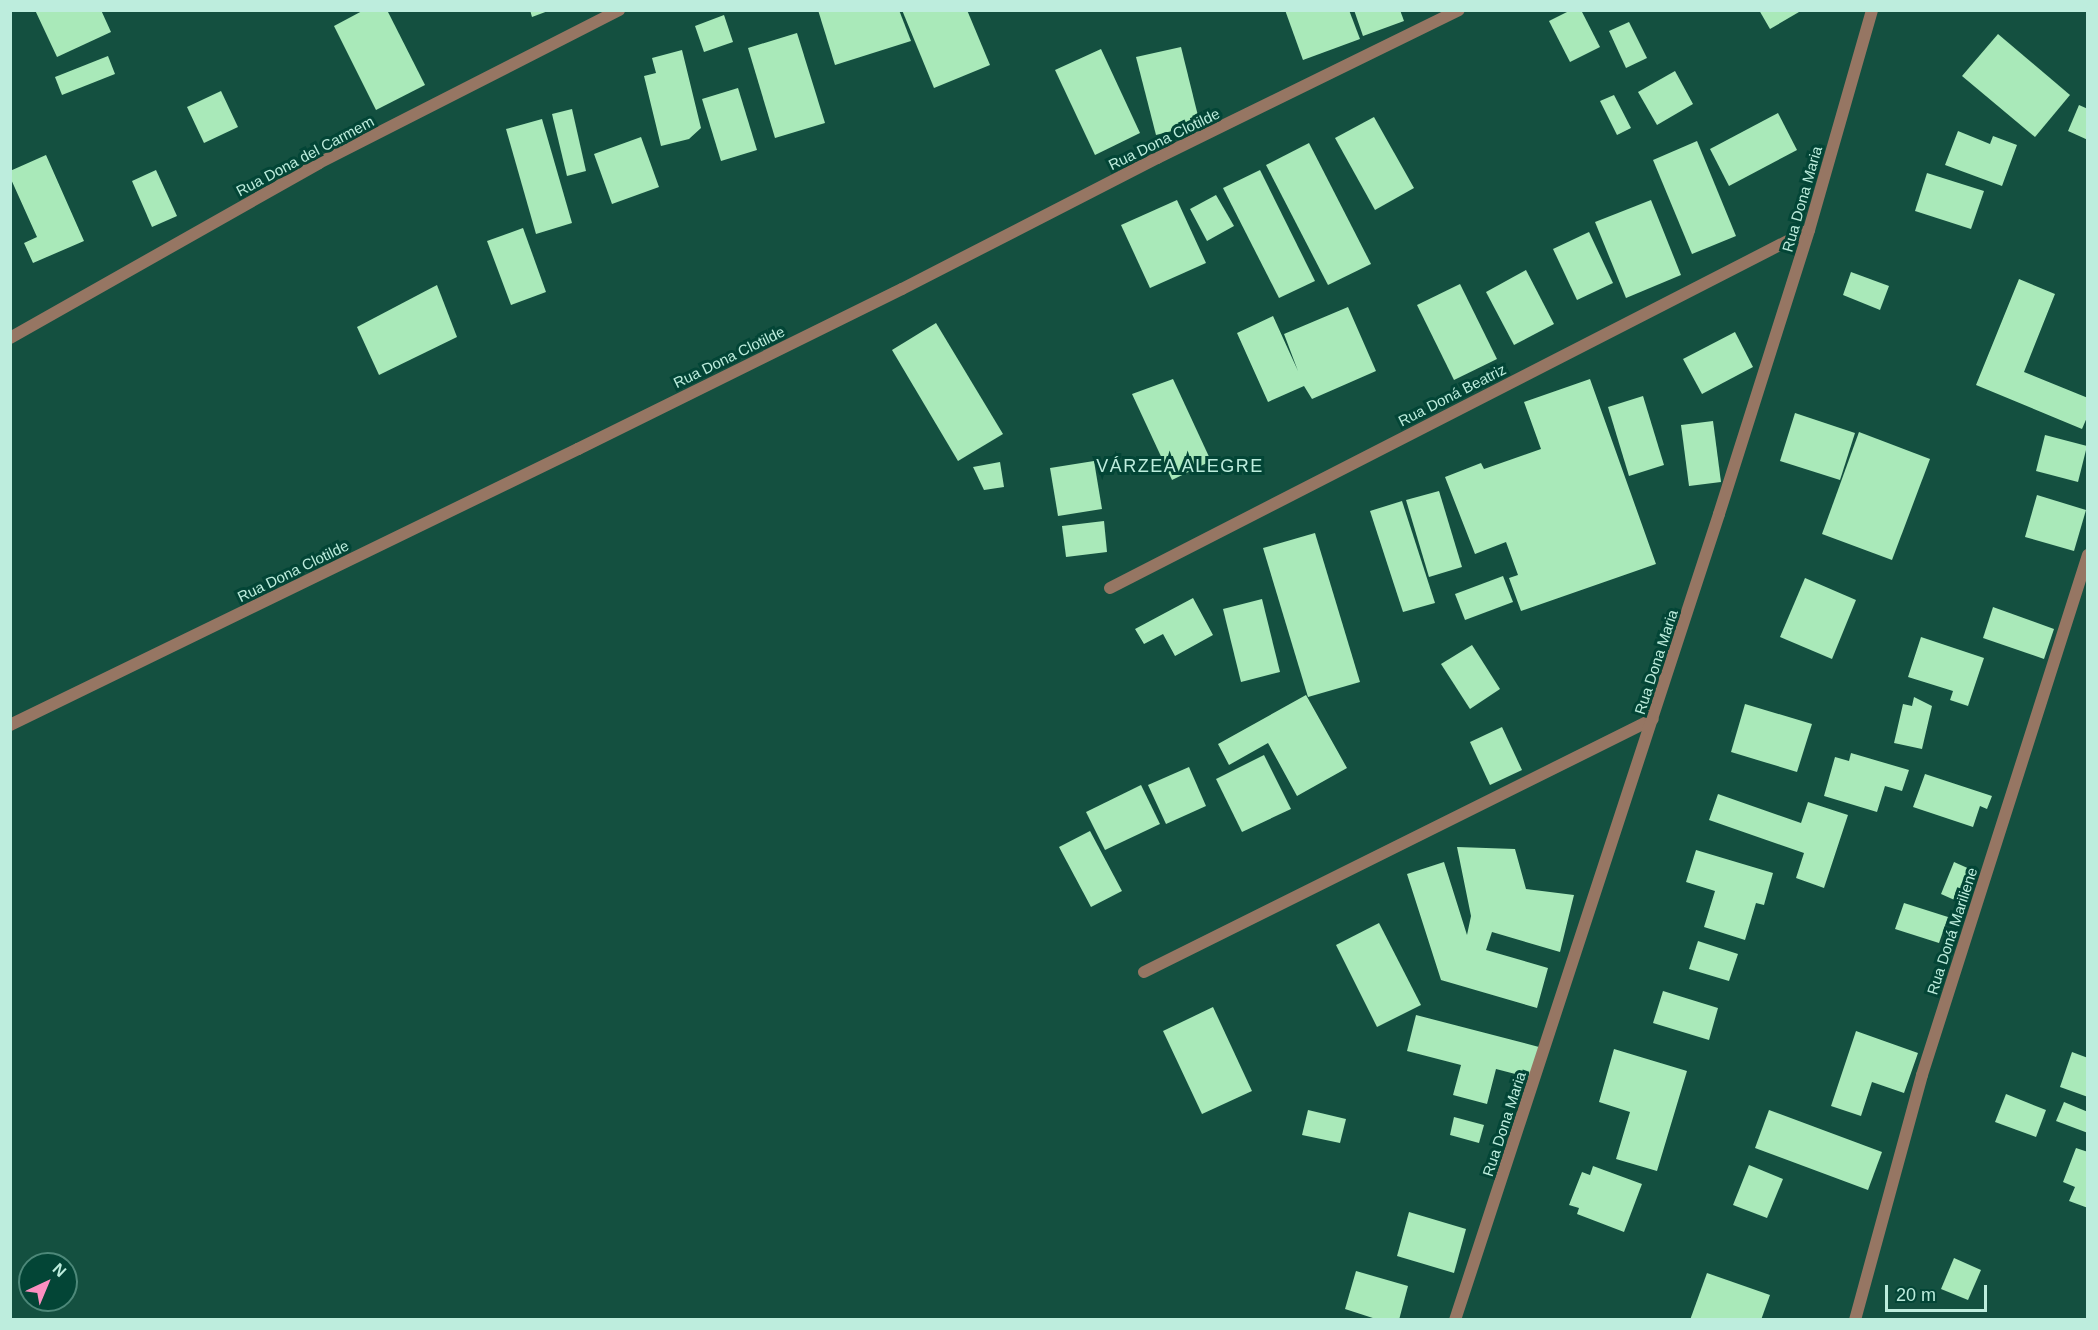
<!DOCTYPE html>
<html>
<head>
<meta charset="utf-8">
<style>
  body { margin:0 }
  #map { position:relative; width:2098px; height:1330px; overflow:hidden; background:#145040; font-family:Arial,sans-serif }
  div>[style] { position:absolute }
  .building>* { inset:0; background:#a9e9b9 }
  .minor>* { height:12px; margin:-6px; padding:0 6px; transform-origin:6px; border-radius:6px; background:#967663 }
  span { translate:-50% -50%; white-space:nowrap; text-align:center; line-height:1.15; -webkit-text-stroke:6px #034536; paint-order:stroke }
  .street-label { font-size:15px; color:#bdeddd }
  .quarter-label { font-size:18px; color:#bdeddd; letter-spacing:1.5px }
  .frame { position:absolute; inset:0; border:12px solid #bdeddd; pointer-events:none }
  .north { position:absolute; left:18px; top:1252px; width:60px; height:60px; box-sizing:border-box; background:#034536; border:2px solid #4d8879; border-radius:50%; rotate:44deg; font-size:16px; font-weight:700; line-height:24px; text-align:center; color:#bdeddd }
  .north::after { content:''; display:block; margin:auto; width:21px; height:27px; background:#fc8fc1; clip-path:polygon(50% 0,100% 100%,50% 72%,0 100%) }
  .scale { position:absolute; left:1885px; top:1285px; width:102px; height:27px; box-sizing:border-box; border:3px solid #bdeddd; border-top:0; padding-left:8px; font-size:18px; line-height:21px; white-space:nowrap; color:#bdeddd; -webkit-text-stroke:4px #034536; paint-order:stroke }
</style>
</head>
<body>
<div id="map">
  <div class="building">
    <div style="clip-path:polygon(35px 10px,101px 10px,111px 32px,57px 57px)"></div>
    <div style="clip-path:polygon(364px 10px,387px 10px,425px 85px,376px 110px,334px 26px)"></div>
    <div style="clip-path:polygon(530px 10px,548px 10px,548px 11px,532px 17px)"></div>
    <div style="clip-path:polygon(818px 10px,899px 10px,911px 41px,835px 65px)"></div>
    <div style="clip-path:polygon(902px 10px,967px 10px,990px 65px,934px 88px)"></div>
    <div style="clip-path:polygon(1285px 10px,1349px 10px,1360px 39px,1303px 60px)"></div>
    <div style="clip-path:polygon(1354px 10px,1400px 10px,1404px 21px,1363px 36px)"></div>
    <div style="clip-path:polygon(1571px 10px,1581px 10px,1600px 47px,1570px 62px,1549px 21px)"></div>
    <div style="clip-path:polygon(1759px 10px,1798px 10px,1799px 12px,1770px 29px)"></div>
    <div style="clip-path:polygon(724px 15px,733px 42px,704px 52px,695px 26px)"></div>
    <div style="clip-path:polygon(1629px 22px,1647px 58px,1626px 68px,1609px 31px)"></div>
    <div style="clip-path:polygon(797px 33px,825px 123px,775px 138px,748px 48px)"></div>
    <div style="clip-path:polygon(1998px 34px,2070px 95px,2035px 137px,1962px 76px)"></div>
    <div style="clip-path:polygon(1181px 47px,1200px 124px,1156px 135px,1136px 57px)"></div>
    <div style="clip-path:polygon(1101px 49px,1140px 133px,1095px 155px,1055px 70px)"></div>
    <div style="clip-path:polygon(682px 50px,701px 128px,689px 139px,661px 146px,644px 76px,656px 73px,652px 58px)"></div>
    <div style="clip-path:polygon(108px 56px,115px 74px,62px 95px,55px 77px)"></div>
    <div style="clip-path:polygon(1675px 71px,1693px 104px,1657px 125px,1638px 92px)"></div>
    <div style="clip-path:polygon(738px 88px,757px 150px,721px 161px,702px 99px)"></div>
    <div style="clip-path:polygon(221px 91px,238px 127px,204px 143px,187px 107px)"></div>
    <div style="clip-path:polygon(1614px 95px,1631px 128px,1617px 135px,1600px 101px)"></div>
    <div style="clip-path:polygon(2079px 105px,2088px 109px,2088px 140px,2068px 131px)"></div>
    <div style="clip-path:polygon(572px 109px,586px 171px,567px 176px,552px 114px)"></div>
    <div style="clip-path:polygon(1778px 113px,1797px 150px,1729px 186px,1710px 149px)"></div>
    <div style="clip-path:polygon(1374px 117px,1414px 188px,1375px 210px,1335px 138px)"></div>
    <div style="clip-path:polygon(542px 119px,572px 223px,536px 234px,506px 129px)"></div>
    <div style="clip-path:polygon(1958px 131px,1990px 144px,1993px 136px,2017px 145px,2002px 186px,1945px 165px)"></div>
    <div style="clip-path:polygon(641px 137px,659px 187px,612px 204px,594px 154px)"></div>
    <div style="clip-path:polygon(1697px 141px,1736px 236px,1692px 254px,1653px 160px)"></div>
    <div style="clip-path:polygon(1309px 143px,1371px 264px,1328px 285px,1266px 165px)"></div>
    <div style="clip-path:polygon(46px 155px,84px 241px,33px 263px,24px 243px,37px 237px,10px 177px,10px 171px)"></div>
    <div style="clip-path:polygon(156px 170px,177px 216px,152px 227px,132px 181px)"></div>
    <div style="clip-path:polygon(1260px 170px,1315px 281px,1279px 298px,1223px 188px)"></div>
    <div style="clip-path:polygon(1927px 173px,1984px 191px,1971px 229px,1915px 211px)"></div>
    <div style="clip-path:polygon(1216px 195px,1234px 226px,1207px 241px,1190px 209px)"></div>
    <div style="clip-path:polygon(1177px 200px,1206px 263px,1150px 288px,1121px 225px)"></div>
    <div style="clip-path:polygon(1651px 200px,1681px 275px,1626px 298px,1595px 222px)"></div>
    <div style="clip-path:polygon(523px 228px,546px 292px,511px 305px,487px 241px)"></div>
    <div style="clip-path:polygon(1589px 232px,1613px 283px,1577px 300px,1553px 249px)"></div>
    <div style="clip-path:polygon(1526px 270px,1554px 324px,1514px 345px,1486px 292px)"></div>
    <div style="clip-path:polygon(1851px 272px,1889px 286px,1880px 310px,1843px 295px)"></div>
    <div style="clip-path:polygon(2019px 279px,2055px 294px,2024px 372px,2088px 398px,2088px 415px,2082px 429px,1976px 385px)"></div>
    <div style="clip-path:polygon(1460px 284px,1497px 359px,1454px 380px,1417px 305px)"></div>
    <div style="clip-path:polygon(437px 285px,457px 337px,379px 375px,357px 327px)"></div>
    <div style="clip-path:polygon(1348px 307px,1376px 371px,1312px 399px,1304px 386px,1268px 402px,1237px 333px,1273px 316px,1298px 371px,1284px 334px)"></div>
    <div style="clip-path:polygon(936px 323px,1003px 434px,958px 461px,892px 350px)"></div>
    <div style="clip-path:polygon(1735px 332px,1753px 367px,1702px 394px,1683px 359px)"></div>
    <div style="clip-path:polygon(1173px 379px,1211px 461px,1172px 480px,1132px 394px)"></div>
    <div style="clip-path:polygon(1590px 379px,1656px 564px,1521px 611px,1509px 578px,1518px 575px,1506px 542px,1475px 554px,1445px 477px,1481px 463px,1484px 469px,1541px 449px,1524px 402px)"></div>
    <div style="clip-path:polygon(1643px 396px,1664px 465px,1629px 476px,1608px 407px)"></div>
    <div style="clip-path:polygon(1795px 413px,1855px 433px,1840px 480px,1780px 461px)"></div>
    <div style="clip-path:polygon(1713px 421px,1721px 482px,1689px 486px,1681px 425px)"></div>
    <div style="clip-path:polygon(1859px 432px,1930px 459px,1892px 560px,1822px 534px)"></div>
    <div style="clip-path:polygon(2045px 435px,2087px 446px,2078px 482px,2036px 471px)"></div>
    <div style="clip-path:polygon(1094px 461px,1102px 509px,1058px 516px,1050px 468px)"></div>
    <div style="clip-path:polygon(1000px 462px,1004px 487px,984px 490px,973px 467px)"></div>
    <div style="clip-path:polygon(1439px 491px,1462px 567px,1429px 577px,1406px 500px)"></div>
    <div style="clip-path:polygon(2037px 495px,2086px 510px,2074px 551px,2025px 537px)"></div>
    <div style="clip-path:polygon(1402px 501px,1435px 603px,1403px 612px,1370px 511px)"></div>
    <div style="clip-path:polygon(1104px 521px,1107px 552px,1066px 557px,1062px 526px)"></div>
    <div style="clip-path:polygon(1315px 533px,1360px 682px,1308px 697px,1263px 548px)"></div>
    <div style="clip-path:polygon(1503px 576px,1513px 602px,1465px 620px,1455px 594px)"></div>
    <div style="clip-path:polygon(1805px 578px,1856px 600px,1832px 659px,1780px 637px)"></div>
    <div style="clip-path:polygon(1193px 598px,1213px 635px,1175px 656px,1163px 634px,1144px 644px,1135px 629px)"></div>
    <div style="clip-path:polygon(1262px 599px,1280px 672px,1241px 682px,1223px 609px)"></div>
    <div style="clip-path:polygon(1993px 607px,2054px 629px,2044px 659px,1983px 638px)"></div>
    <div style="clip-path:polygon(1921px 637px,1984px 658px,1968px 706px,1950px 700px,1953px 691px,1908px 677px)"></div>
    <div style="clip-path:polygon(1472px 645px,1500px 689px,1470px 709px,1441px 664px)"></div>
    <div style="clip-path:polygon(1306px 695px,1347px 768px,1297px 796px,1268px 743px,1229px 765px,1218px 744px)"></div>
    <div style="clip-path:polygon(1914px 697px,1932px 706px,1922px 749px,1894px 743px,1903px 704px,1912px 706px)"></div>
    <div style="clip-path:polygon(1745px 704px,1812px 724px,1797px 772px,1731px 752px)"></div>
    <div style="clip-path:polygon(1502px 727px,1522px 770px,1490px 785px,1470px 742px)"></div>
    <div style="clip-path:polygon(1851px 753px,1909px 770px,1902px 791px,1885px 786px,1877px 812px,1824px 796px,1835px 757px,1849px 761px)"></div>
    <div style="clip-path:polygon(1264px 755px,1291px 809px,1242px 832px,1216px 779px)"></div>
    <div style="clip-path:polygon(1189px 767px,1206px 806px,1166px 824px,1148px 785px)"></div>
    <div style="clip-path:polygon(1925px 774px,1992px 796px,1987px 809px,1980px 806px,1973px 827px,1913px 807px)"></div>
    <div style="clip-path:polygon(1141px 785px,1160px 824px,1105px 850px,1086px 812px)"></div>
    <div style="clip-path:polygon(1718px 794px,1801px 823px,1808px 802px,1848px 815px,1824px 888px,1796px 878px,1804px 853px,1709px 820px)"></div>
    <div style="clip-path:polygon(1090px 831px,1122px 891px,1091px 907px,1059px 847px)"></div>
    <div style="clip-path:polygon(1457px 847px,1515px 849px,1526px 889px,1574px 895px,1560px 952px,1492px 932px,1486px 950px,1548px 968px,1537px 1008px,1441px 980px,1407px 874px,1444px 862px,1467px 935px,1471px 916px)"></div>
    <div style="clip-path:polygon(1696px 850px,1773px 873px,1764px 905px,1756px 903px,1745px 940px,1704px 927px,1715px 891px,1686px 882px)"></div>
    <div style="clip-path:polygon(1954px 862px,1972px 870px,1959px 902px,1941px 894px)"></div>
    <div style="clip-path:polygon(1904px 903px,1948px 917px,1939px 943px,1895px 929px)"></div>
    <div style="clip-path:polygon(1379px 923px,1421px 1005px,1377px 1027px,1336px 945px)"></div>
    <div style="clip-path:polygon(1698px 941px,1738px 954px,1729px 981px,1689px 969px)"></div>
    <div style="clip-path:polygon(1663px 991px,1718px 1008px,1709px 1040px,1653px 1023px)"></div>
    <div style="clip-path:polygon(1213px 1007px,1252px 1091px,1202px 1114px,1163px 1031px)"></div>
    <div style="clip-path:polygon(1416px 1015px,1539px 1047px,1531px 1078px,1496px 1069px,1487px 1104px,1453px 1095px,1461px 1065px,1407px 1051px)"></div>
    <div style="clip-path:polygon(1856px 1031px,1918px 1053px,1904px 1093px,1872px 1082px,1861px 1116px,1831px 1106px)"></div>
    <div style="clip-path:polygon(1614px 1049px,1687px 1071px,1657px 1171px,1616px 1159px,1630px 1112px,1599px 1102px)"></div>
    <div style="clip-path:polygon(2072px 1052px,2088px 1058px,2088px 1097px,2060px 1087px)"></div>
    <div style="clip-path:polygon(2006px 1094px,2046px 1110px,2036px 1137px,1995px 1122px)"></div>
    <div style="clip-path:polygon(2064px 1102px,2088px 1112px,2088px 1133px,2056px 1121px)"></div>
    <div style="clip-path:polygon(1308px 1110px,1346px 1119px,1340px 1143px,1302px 1135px)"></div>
    <div style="clip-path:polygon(1769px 1110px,1882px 1152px,1868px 1190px,1755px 1148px)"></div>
    <div style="clip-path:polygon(1454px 1117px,1484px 1125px,1479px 1143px,1450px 1135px)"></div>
    <div style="clip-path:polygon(2076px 1148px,2088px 1152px,2088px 1208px,2069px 1201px,2075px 1187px,2063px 1182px)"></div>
    <div style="clip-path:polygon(1749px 1165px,1783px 1179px,1767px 1218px,1733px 1205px)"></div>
    <div style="clip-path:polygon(1593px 1166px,1642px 1184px,1624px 1232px,1577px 1214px,1579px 1208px,1569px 1205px,1582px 1172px,1590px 1175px)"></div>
    <div style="clip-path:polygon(1409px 1212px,1466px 1229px,1454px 1273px,1397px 1256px)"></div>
    <div style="clip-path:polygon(1954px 1258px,1981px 1270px,1968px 1300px,1941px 1289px)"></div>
    <div style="clip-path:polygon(1356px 1271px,1408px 1286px,1399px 1320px,1379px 1320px,1345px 1309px)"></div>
    <div style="clip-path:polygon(1707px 1273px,1770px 1295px,1761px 1320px,1690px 1320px)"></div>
  </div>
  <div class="minor">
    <div style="left:10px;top:338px;width:355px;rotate:-29.5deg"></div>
    <div style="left:319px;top:163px;width:337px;rotate:-27deg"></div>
    <div style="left:1110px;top:588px;width:785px;rotate:-27.12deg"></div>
    <div style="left:10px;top:725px;width:632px;rotate:-25.92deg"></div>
    <div style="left:578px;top:449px;width:361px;rotate:-26.3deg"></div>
    <div style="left:902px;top:289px;width:287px;rotate:-27.2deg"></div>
    <div style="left:1157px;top:158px;width:336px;rotate:-26.1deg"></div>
    <div style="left:1144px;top:972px;width:568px;rotate:-26.43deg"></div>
    <div style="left:1455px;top:1320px;width:848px;rotate:-71.86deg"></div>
    <div style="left:1719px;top:514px;width:298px;rotate:-72.4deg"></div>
    <div style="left:1809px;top:230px;width:229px;rotate:-74deg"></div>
    <div style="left:1855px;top:1320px;width:254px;rotate:-74.7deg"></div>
    <div style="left:1922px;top:1075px;width:546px;rotate:-72.3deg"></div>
  </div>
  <div class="street-label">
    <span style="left:1164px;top:139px;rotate:-26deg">Rua Dona Clotilde</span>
    <span style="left:305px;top:156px;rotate:-28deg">Rua Dona del Carmem</span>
    <span style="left:1802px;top:199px;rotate:-74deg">Rua Dona Maria</span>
    <span style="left:729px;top:357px;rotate:-26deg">Rua Dona Clotilde</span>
    <span style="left:1452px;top:395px;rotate:-27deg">Rua Doná Beatriz</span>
    <span style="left:293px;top:571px;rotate:-26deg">Rua Dona Clotilde</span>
    <span style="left:1656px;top:662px;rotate:-72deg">Rua Dona Maria</span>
    <span style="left:1952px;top:931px;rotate:-72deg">Rua Doná Mariliene</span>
    <span style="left:1504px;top:1124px;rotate:-72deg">Rua Dona Maria</span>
  </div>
  <div class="quarter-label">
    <span style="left:1180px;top:466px">VÁRZEA ALEGRE</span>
  </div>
  <div class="frame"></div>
  <div class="north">N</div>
  <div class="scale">20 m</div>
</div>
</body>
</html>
